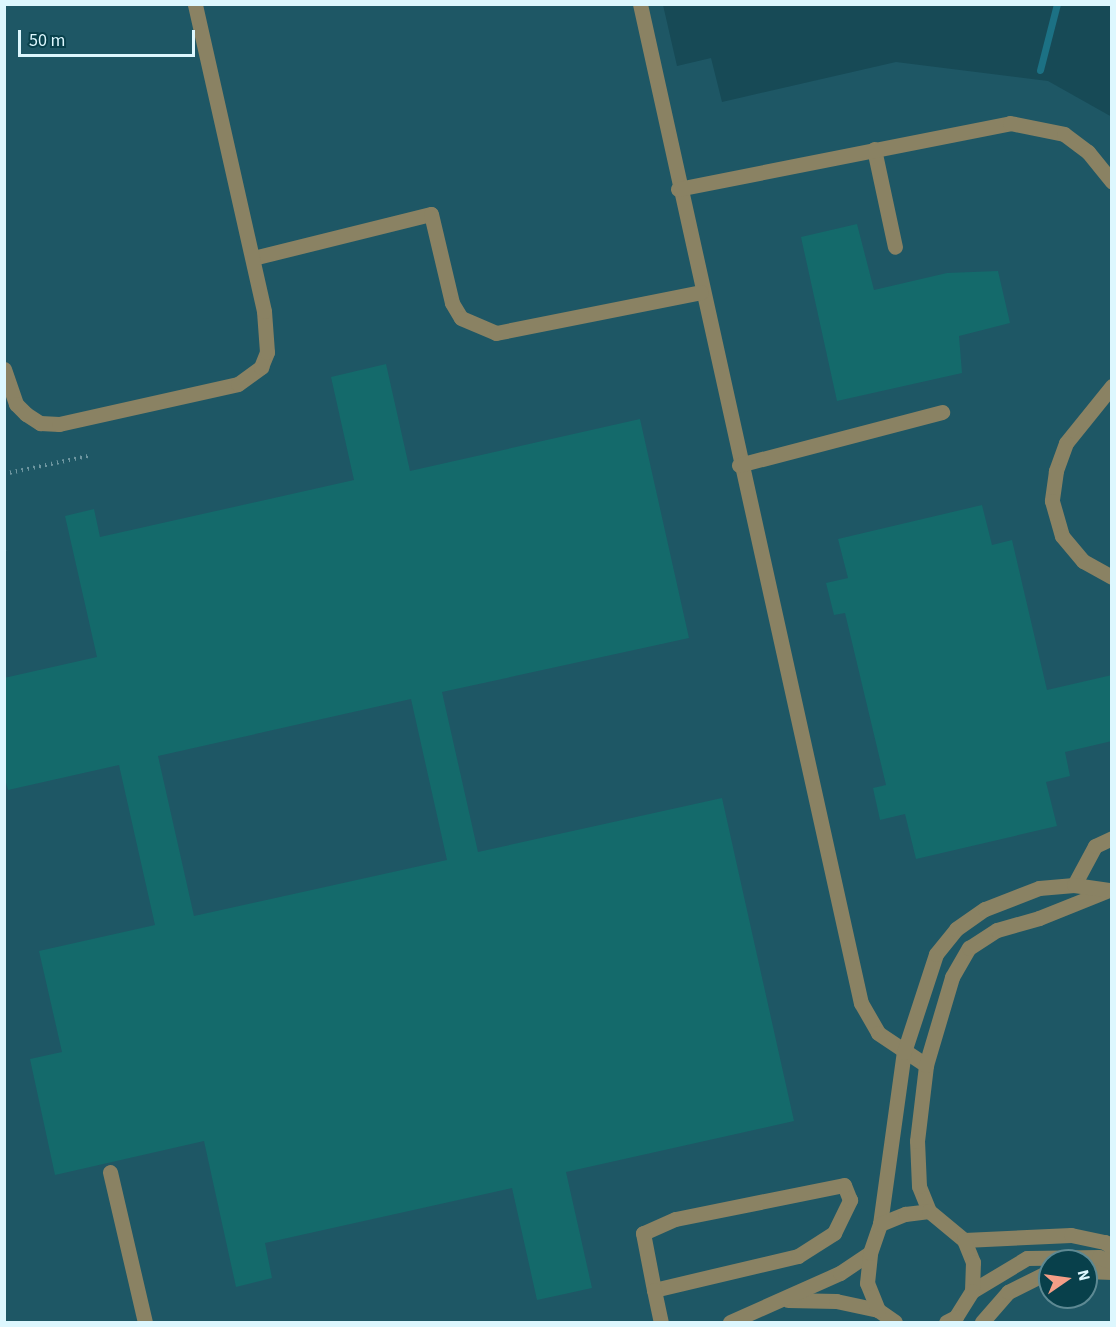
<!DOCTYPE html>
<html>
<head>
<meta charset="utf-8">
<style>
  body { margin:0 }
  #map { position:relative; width:1116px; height:1327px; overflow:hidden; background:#174a56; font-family:"Source Sans 3",sans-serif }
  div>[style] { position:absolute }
  .built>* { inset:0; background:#1e5765 }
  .stream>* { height:7px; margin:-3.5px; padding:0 3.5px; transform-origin:3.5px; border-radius:3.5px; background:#1c7184 }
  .building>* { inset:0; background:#146a6b }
  .path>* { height:4px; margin-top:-2px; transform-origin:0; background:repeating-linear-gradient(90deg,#6e96a0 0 1.5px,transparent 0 6px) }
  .minor>* { height:15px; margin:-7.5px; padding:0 7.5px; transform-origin:7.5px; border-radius:7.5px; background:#8a8263 }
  span { translate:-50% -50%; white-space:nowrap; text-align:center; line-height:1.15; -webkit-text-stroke:4.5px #08404b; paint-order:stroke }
  .frame { position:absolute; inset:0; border:6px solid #ddf7fe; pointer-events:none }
  .north { position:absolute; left:1038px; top:1249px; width:60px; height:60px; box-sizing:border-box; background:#08404b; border:2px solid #5d8993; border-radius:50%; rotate:77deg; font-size:16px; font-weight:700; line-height:24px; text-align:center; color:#ddf7fe }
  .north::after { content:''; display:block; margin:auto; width:21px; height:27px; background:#f49e87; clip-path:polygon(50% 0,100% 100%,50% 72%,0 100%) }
  .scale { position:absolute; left:18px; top:30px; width:177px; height:27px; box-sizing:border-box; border:3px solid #ddf7fe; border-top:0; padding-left:8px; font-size:18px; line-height:21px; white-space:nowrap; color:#ddf7fe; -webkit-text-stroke:4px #08404b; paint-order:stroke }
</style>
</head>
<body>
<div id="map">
  <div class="built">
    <div style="clip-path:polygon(evenodd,5px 5px,663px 5px,677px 66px,711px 58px,722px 102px,896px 62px,1048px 81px,1112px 117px,1111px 1322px,5px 1322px,5px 5px,1050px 1261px,1086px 1261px,1086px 1297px,1050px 1297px,1050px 1261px)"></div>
  </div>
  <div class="stream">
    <div style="left:1040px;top:70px;width:68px;rotate:-75.6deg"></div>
  </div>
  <div class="building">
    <div style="clip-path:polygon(857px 224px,874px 290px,947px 273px,998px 271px,1010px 323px,959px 336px,962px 373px,837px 401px,801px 237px)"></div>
    <div style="clip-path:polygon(evenodd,386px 364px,410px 471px,640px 419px,689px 638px,442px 692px,478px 852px,722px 798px,794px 1121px,566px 1172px,592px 1288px,537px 1300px,512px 1188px,265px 1243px,272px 1278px,236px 1287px,204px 1141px,55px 1175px,30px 1059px,62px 1052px,39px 951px,155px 925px,119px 765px,8px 790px,4px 775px,4px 678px,97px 657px,65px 516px,94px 509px,100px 537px,354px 480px,331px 377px,386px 364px,411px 699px,447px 860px,194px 916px,158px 756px,411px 699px)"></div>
    <div style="clip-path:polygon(982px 505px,992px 545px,1012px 540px,1047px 690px,1112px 675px,1112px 741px,1065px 752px,1070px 776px,1046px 782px,1057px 826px,916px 859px,905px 814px,880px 820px,873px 788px,886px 785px,845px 613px,834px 615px,826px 583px,848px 578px,838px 539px)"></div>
  </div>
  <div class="path">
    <div style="left:4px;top:474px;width:86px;rotate:-12.1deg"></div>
    <div style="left:4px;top:550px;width:5px;rotate:79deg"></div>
  </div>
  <div class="minor">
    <div style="left:640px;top:4px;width:1023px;rotate:77.53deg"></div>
    <div style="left:861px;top:1003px;width:34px;rotate:60deg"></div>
    <div style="left:878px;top:1033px;width:58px;rotate:33.7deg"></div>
    <div style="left:874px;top:149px;width:100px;rotate:77.9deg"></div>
    <div style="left:678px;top:189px;width:338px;rotate:-11.2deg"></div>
    <div style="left:1010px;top:123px;width:55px;rotate:11.5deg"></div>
    <div style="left:1064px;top:134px;width:30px;rotate:37deg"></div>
    <div style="left:1088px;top:152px;width:38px;rotate:51deg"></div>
    <div style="left:253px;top:258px;width:183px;rotate:-13.9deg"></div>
    <div style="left:431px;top:214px;width:91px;rotate:76.7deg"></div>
    <div style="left:452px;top:303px;width:17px;rotate:59deg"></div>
    <div style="left:461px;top:318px;width:38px;rotate:23deg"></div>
    <div style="left:496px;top:333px;width:209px;rotate:-11.3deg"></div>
    <div style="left:4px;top:369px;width:37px;rotate:71deg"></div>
    <div style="left:16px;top:404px;width:14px;rotate:45deg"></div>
    <div style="left:26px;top:414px;width:17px;rotate:33deg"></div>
    <div style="left:40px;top:423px;width:19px;rotate:3deg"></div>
    <div style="left:59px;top:424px;width:183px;rotate:-12.6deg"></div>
    <div style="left:238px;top:384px;width:29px;rotate:-36deg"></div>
    <div style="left:261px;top:367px;width:16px;rotate:-68deg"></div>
    <div style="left:267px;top:352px;width:41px;rotate:-94.2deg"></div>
    <div style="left:264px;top:311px;width:315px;rotate:-102.7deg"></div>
    <div style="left:1112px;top:386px;width:73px;rotate:128.9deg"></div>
    <div style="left:1066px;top:443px;width:30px;rotate:110deg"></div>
    <div style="left:1056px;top:471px;width:30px;rotate:98deg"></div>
    <div style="left:1052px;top:501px;width:36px;rotate:74deg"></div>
    <div style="left:1062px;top:536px;width:33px;rotate:50deg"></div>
    <div style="left:1083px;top:561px;width:33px;rotate:29deg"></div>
    <div style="left:739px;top:465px;width:210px;rotate:-14.6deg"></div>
    <div style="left:1074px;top:885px;width:44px;rotate:-61.7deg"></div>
    <div style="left:1095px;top:846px;width:19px;rotate:-25deg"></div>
    <div style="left:110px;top:1172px;width:154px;rotate:76.9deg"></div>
    <div style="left:929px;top:1211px;width:27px;rotate:-112deg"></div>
    <div style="left:919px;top:1186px;width:45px;rotate:-92.5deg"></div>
    <div style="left:917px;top:1141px;width:77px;rotate:-83.2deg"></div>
    <div style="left:926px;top:1065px;width:92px;rotate:-73.5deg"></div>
    <div style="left:952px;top:977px;width:34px;rotate:-60deg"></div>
    <div style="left:969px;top:948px;width:33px;rotate:-33deg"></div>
    <div style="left:997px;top:930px;width:44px;rotate:-15.9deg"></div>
    <div style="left:1039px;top:918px;width:75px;rotate:-21.8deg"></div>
    <div style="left:880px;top:1224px;width:174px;rotate:-82.1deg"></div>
    <div style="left:904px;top:1052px;width:103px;rotate:-71.9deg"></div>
    <div style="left:936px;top:954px;width:32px;rotate:-51deg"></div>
    <div style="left:956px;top:929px;width:35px;rotate:-35deg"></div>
    <div style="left:985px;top:909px;width:58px;rotate:-21.3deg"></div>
    <div style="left:1039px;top:888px;width:35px;rotate:-5deg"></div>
    <div style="left:1074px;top:885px;width:35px;rotate:8deg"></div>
    <div style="left:964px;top:1240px;width:107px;rotate:-2.7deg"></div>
    <div style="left:1071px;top:1235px;width:35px;rotate:12deg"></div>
    <div style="left:1105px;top:1242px;width:9px;rotate:41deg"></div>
    <div style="left:1086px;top:1271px;width:26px;rotate:2deg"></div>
    <div style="left:654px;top:1290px;width:148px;rotate:-13.3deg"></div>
    <div style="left:798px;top:1256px;width:43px;rotate:-32.6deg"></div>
    <div style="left:834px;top:1233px;width:37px;rotate:-64deg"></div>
    <div style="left:850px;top:1200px;width:16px;rotate:-112deg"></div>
    <div style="left:844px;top:1185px;width:172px;rotate:168.6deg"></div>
    <div style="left:675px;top:1219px;width:35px;rotate:156deg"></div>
    <div style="left:643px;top:1233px;width:58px;rotate:79.1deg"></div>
    <div style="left:654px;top:1290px;width:33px;rotate:78deg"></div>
    <div style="left:972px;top:1291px;width:64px;rotate:-31deg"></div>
    <div style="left:1027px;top:1258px;width:72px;rotate:-0.8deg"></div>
    <div style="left:1099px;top:1257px;width:14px;rotate:21deg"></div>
    <div style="left:788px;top:1300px;width:48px;rotate:1.2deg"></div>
    <div style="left:836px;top:1301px;width:43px;rotate:12.1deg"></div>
    <div style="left:730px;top:1322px;width:120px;rotate:-24deg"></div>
    <div style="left:840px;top:1273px;width:36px;rotate:-34deg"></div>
    <div style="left:895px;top:1322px;width:21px;rotate:-145deg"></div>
    <div style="left:878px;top:1310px;width:29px;rotate:-112deg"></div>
    <div style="left:867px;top:1283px;width:30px;rotate:-84deg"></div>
    <div style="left:870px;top:1253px;width:31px;rotate:-71deg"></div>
    <div style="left:880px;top:1224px;width:27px;rotate:-22deg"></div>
    <div style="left:905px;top:1214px;width:24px;rotate:-7deg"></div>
    <div style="left:929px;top:1211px;width:45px;rotate:39.6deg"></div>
    <div style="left:964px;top:1240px;width:24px;rotate:68deg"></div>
    <div style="left:973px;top:1262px;width:29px;rotate:92deg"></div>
    <div style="left:972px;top:1291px;width:31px;rotate:122deg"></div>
    <div style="left:956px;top:1317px;width:11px;rotate:153deg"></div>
    <div style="left:982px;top:1322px;width:40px;rotate:-49deg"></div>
    <div style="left:1008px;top:1292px;width:47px;rotate:-26.6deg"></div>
  </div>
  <div class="frame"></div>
  <div class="north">N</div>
  <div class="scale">50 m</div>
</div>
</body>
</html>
